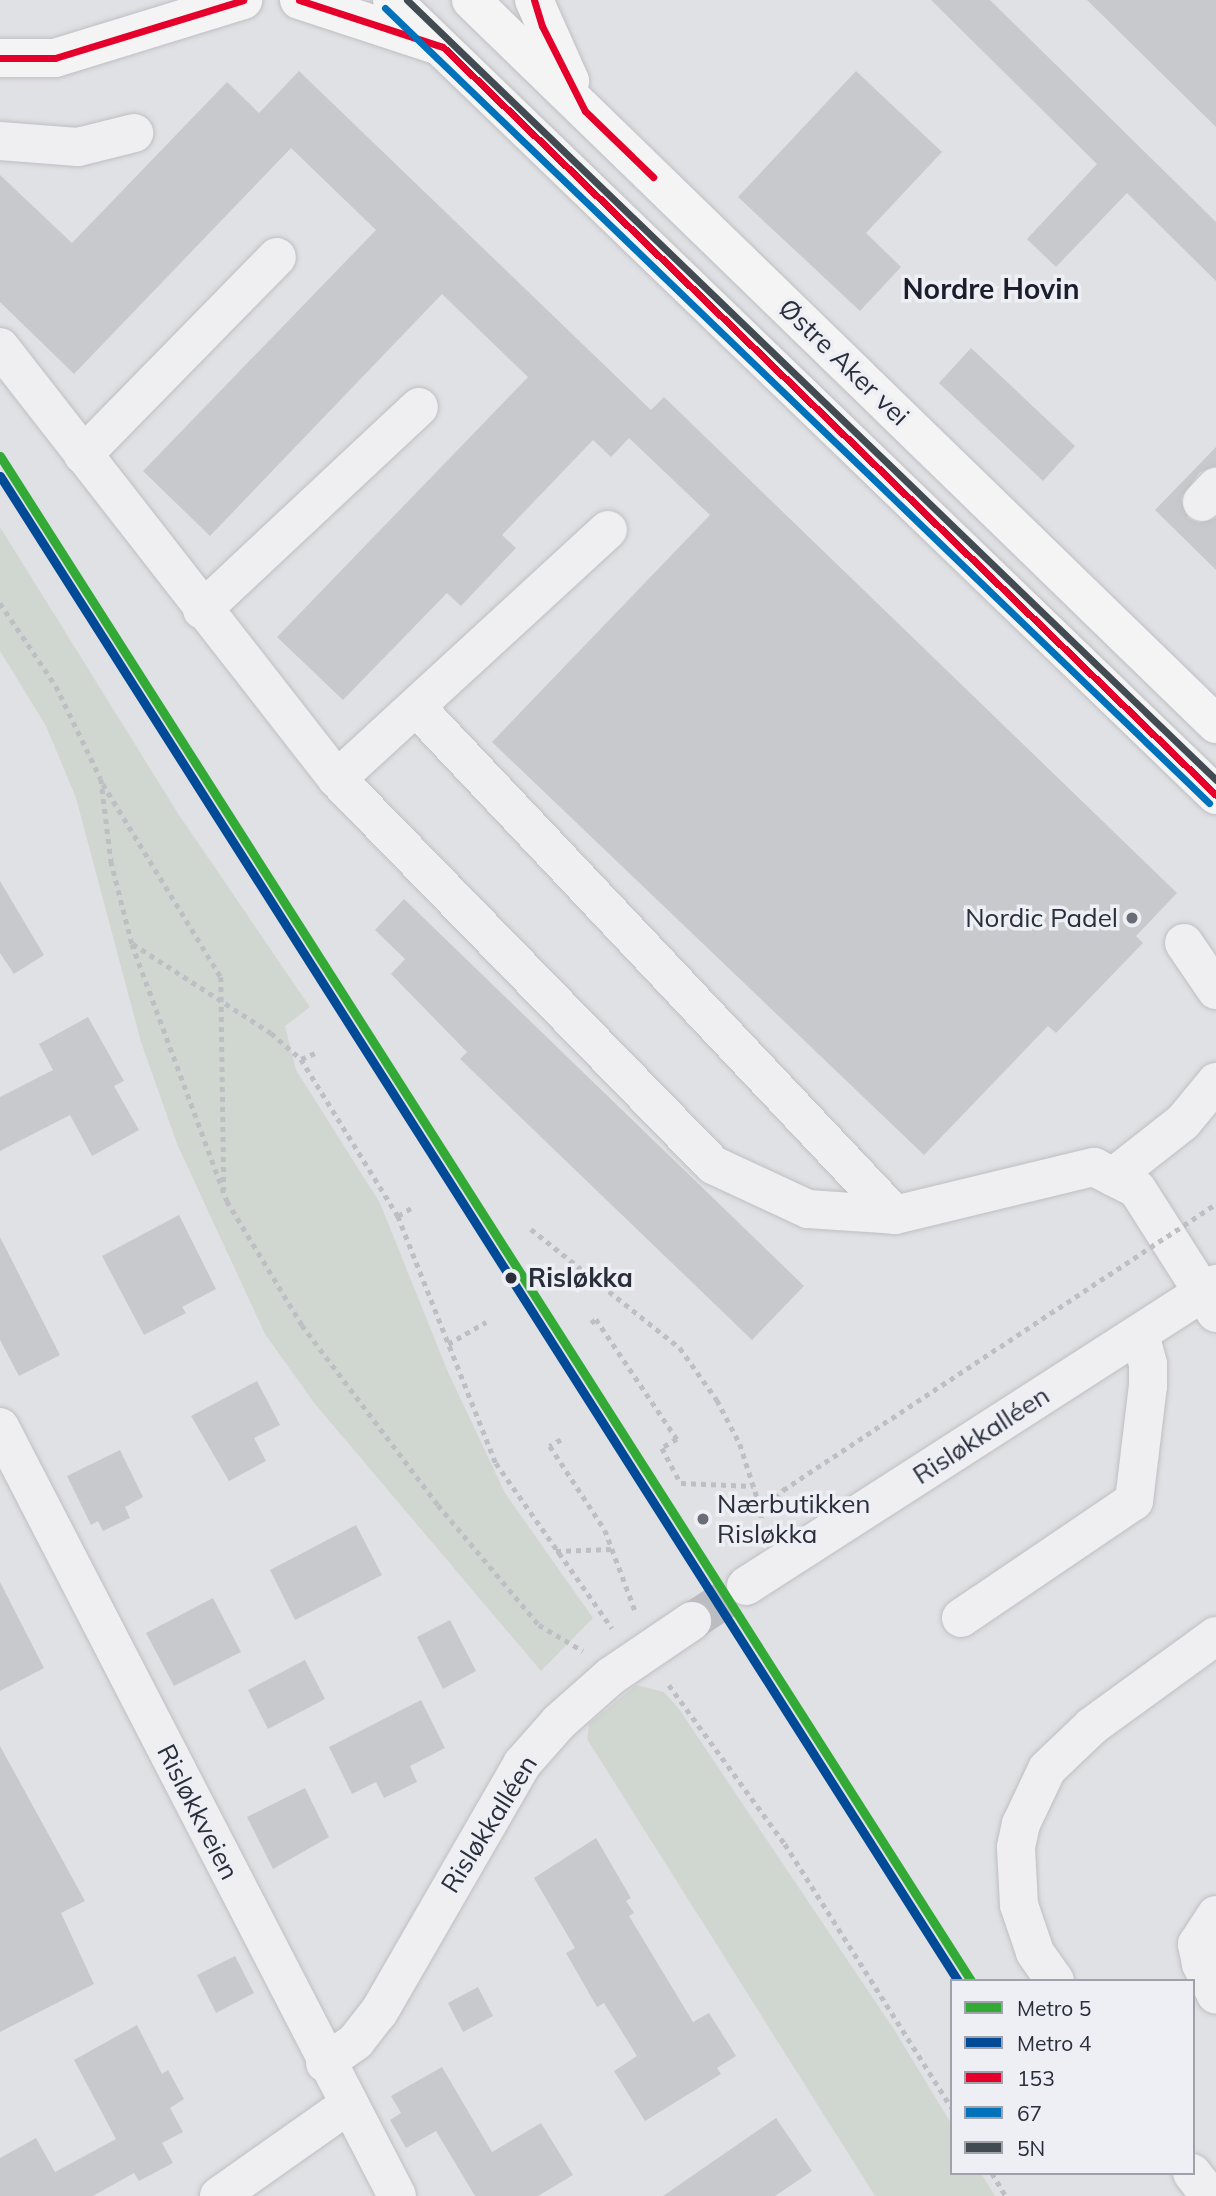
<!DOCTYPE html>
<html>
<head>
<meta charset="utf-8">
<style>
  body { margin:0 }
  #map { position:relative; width:1216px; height:2196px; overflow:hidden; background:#e0e1e4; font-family:Mulish,sans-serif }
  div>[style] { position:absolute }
  .green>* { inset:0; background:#d0d7d0 }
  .building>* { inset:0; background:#c8c9cc }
  .minor-tunnel>* { height:38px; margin-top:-19px; transform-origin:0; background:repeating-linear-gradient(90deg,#bbbdc2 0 38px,transparent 0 57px) }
  .path>* { height:4.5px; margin-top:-2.25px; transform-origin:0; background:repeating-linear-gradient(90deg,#bebfc4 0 5px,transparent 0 10px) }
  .roads { filter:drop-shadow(0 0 2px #bebfc2) drop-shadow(0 0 2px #bebfc2) }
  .minor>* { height:38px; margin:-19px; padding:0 19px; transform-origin:19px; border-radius:19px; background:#efeff1 }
  .highway>* { height:38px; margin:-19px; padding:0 19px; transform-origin:19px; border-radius:19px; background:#f4f4f5 }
  .path-bridge>* { height:4.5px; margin-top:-2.25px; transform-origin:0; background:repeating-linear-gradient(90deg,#bebfc4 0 5px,transparent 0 10px) }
  .bus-1>* { height:7px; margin:-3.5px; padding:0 3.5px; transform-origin:3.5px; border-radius:3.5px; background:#e4002b }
  .bus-2>* { height:7px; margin:-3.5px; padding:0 3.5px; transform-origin:3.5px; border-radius:3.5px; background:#0072bc }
  .bus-3>* { height:7px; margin:-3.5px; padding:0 3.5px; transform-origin:3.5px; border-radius:3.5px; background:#424a52 }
  .metro-1>* { height:9px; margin:-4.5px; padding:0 4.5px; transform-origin:4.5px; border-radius:4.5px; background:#32aa35 }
  .metro-2>* { height:9px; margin:-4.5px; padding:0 4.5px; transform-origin:4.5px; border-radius:4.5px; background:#004a98 }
  .dots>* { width:19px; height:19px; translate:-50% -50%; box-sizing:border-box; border:4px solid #edeff4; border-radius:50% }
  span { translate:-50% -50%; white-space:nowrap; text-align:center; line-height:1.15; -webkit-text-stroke:7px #edeff4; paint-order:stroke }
  .street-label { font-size:26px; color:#292e3b }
  .poi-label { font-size:26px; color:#292e3b }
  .right { translate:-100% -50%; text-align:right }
  .left { translate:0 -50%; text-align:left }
  .stop-label { font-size:26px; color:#292e3b; font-weight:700 }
  .neighbourhood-label { font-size:28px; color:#1b1f2c; font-weight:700 }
  .legend { position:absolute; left:950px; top:1979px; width:245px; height:196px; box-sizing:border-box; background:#edeff4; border:2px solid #9fa2aa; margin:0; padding:9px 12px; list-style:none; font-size:21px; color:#292e3b }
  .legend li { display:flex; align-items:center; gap:14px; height:35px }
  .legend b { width:35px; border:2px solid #9fa2aa }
</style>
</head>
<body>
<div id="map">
  <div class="green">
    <div style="clip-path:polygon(0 527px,179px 815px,310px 1007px,285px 1026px,296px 1070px,380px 1203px,448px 1372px,505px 1493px,593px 1618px,541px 1671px,315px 1404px,265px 1334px,177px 1144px,141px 1042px,76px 798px,46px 726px,0 651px)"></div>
    <div style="clip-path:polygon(636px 1685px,664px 1692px,679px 1709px,895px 2031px,952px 2125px,952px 2173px,981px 2173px,995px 2196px,875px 2196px,587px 1739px,589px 1724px)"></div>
  </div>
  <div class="building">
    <div style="clip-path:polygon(931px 0,990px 0,1216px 222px,1216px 281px,1127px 193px,1056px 267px,1027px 239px,1097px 164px)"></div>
    <div style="clip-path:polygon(1087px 0,1216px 0,1216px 127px)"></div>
    <div style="clip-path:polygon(299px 71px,651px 410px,664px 397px,1177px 893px,1136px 936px,1143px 943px,1056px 1033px,1048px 1026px,924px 1155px,492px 742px,710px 515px,629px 438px,611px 457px,593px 440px,502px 535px,516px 548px,461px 606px,447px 593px,343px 700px,277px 637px,528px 377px,442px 294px,210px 536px,143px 471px,376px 230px,291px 148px,74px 374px,0 302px,0 175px,72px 243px,227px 82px,259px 113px)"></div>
    <div style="clip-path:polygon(856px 71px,942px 152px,866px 233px,901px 267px,860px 311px,738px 197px)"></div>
    <div style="clip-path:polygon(971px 348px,1075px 446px,1043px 481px,939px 383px)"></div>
    <div style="clip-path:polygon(1216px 447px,1216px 466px,1200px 472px,1181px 498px,1188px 518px,1198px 523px,1216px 518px,1216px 570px,1155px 510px)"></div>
    <div style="clip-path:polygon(0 881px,44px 955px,14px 974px,0 953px)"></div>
    <div style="clip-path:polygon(404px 899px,804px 1286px,752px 1340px,460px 1059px,467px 1052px,391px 974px,405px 959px,375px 930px)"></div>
    <div style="clip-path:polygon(88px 1017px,124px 1081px,114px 1086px,139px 1130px,92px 1156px,70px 1115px,0 1151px,0 1097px,53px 1070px,39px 1044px)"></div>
    <div style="clip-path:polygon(179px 1215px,216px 1289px,182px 1307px,186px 1313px,144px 1335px,102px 1256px)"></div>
    <div style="clip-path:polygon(0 1237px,60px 1355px,19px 1376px,0 1340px)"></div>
    <div style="clip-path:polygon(257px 1381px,280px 1425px,254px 1438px,266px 1461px,229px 1481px,191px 1416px)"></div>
    <div style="clip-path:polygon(120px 1450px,143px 1497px,125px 1507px,130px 1518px,103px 1531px,98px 1521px,91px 1525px,67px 1476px)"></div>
    <div style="clip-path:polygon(356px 1525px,382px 1575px,295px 1620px,270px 1570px)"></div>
    <div style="clip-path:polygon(0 1582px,44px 1668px,0 1691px)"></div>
    <div style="clip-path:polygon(213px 1598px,241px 1652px,174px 1686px,146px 1633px)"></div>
    <div style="clip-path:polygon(450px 1620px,476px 1671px,443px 1689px,417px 1637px)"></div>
    <div style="clip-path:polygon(305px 1660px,325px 1699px,268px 1729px,248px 1690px)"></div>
    <div style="clip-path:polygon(421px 1700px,445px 1748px,410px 1766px,417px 1782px,384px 1798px,376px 1782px,352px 1794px,329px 1747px)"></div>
    <div style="clip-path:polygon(0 1746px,85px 1901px,61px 1913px,94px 1984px,0 2032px)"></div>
    <div style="clip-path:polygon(305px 1788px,329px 1837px,273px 1869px,247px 1817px)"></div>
    <div style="clip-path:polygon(596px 1838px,631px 1898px,626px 1901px,634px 1913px,629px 1916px,693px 2022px,709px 2013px,736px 2056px,717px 2068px,721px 2074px,645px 2121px,614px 2071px,637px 2056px,604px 2003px,597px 2007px,566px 1953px,575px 1948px,534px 1878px)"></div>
    <div style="clip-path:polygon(235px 1956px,254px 1993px,216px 2013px,197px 1975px)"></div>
    <div style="clip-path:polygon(478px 1987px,493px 2016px,463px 2032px,448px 2003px)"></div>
    <div style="clip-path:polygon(137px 2025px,162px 2074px,168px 2070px,184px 2099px,170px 2108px,183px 2132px,162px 2143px,173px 2163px,139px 2181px,134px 2173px,93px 2196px,0 2196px,0 2158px,36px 2138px,55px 2172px,116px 2139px,74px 2060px)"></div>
    <div style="clip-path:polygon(442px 2067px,492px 2152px,541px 2123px,573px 2175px,538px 2196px,475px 2196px,436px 2131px,406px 2148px,390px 2120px,401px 2113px,391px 2096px)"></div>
    <div style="clip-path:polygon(776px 2118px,812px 2171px,775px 2196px,663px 2196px)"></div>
  </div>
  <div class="minor-tunnel">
    <div style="left:692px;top:1621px;width:64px;rotate:-32.9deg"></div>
  </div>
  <div class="path">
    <div style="left:0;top:603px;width:100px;rotate:56deg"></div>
    <div style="left:56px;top:686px;width:103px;rotate:64.2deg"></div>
    <div style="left:101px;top:779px;width:83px;rotate:83deg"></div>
    <div style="left:111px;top:861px;width:86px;rotate:75.8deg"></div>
    <div style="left:132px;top:944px;width:274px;rotate:69.7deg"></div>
    <div style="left:227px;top:1201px;width:145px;rotate:58.8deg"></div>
    <div style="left:302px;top:1325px;width:226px;rotate:52.9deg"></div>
    <div style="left:438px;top:1505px;width:157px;rotate:49.9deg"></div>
    <div style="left:539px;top:1625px;width:51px;rotate:30.6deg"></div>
    <div style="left:103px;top:784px;width:226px;rotate:58.6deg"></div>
    <div style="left:221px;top:977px;width:213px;rotate:89.2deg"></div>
    <div style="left:133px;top:944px;width:164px;rotate:32.8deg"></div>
    <div style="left:271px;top:1033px;width:40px;rotate:41deg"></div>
    <div style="left:301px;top:1059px;width:185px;rotate:58.3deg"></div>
    <div style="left:398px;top:1216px;width:266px;rotate:68.4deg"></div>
    <div style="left:496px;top:1463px;width:202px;rotate:54.9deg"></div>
    <div style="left:301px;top:1059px;width:15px;rotate:-23deg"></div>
    <div style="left:398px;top:1216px;width:17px;rotate:-31deg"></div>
    <div style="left:531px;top:1229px;width:191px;rotate:38.6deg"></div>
    <div style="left:680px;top:1348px;width:64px;rotate:54.6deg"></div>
    <div style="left:717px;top:1400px;width:50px;rotate:62.4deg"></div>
    <div style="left:740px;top:1444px;width:72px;rotate:72.3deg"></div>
    <div style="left:762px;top:1513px;width:16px;rotate:101deg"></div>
    <div style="left:591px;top:1323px;width:6px;rotate:-39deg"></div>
    <div style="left:596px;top:1319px;width:145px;rotate:56deg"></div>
    <div style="left:677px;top:1439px;width:17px;rotate:149deg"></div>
    <div style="left:662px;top:1448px;width:40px;rotate:62deg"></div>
    <div style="left:681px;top:1483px;width:72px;rotate:2.4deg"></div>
    <div style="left:448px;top:1344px;width:44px;rotate:-30.1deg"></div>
    <div style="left:561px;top:1440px;width:13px;rotate:151deg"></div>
    <div style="left:550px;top:1446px;width:100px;rotate:56.8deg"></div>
    <div style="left:605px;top:1530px;width:89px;rotate:69.5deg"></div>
    <div style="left:556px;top:1551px;width:55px;rotate:-2.1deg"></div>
    <div style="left:669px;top:1685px;width:197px;rotate:53.9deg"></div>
    <div style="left:785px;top:1844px;width:312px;rotate:57.7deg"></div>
    <div style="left:992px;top:2173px;width:27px;rotate:59deg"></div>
  </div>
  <div class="roads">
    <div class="minor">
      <div style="left:0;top:141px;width:78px;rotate:4.4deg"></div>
      <div style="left:78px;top:147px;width:58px;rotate:-14deg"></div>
      <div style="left:0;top:347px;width:548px;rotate:52.04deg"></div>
      <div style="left:337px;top:779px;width:539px;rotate:45.75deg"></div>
      <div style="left:713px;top:1165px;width:105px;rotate:24.9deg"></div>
      <div style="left:808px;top:1209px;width:87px;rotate:3.9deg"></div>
      <div style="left:895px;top:1215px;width:205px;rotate:-13.6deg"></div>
      <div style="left:1094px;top:1167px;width:48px;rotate:27.1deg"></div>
      <div style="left:1137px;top:1189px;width:147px;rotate:57.5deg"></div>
      <div style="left:83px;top:455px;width:277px;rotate:-45.6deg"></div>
      <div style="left:1202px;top:502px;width:21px;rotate:-47deg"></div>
      <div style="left:202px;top:610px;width:297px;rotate:-43.1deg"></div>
      <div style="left:416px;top:707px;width:698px;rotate:46.68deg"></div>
      <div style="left:337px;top:779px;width:368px;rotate:-42.6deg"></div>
      <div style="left:1184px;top:943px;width:57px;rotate:55.8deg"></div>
      <div style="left:1113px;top:1177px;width:89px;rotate:-38.2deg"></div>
      <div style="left:1183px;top:1122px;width:52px;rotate:-50.5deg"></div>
      <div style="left:0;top:1427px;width:865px;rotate:62.69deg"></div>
      <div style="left:746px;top:1586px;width:559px;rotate:-32.72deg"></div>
      <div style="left:961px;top:1618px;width:209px;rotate:-34.1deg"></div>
      <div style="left:1134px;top:1501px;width:116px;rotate:-83.1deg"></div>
      <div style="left:1148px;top:1386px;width:22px;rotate:-90deg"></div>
      <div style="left:1148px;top:1364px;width:31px;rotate:-105deg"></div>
      <div style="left:1216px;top:1915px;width:35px;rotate:123deg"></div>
      <div style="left:1197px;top:1944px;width:20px;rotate:79deg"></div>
      <div style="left:1201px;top:1964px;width:34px;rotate:64deg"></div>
      <div style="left:1055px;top:1981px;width:35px;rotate:-125deg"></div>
      <div style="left:1035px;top:1952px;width:50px;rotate:-108.8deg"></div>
      <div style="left:1019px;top:1905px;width:58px;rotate:-93deg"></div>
      <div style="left:1016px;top:1847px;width:24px;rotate:-78deg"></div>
      <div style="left:1021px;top:1824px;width:61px;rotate:-64.7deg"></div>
      <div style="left:1047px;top:1769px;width:62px;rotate:-43.7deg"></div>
      <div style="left:1092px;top:1726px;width:153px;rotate:-36deg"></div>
      <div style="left:325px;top:2063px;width:38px;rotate:-35deg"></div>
      <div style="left:356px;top:2041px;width:37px;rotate:-52deg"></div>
      <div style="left:379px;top:2012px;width:286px;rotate:-60deg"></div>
      <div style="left:522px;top:1764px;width:56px;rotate:-48.6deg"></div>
      <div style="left:559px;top:1722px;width:69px;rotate:-41.5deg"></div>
      <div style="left:611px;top:1676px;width:98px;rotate:-34.2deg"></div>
      <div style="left:1192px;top:2173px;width:29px;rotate:52deg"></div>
      <div style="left:219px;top:2196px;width:158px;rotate:-35.2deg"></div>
    </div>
    <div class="highway">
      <div style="left:299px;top:0;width:142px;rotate:18.1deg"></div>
      <div style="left:392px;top:0;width:1145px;rotate:43.97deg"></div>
      <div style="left:471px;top:0;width:1039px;rotate:44.18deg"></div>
      <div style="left:534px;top:0;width:89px;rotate:66deg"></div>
      <div style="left:0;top:58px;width:55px"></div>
      <div style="left:55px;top:58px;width:197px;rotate:-17.1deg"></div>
    </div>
  </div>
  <div class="path-bridge">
    <div style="left:762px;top:1513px;width:31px;rotate:-48deg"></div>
    <div style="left:783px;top:1490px;width:519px;rotate:-33.45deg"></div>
  </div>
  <div class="bus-1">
    <div style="left:299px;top:0;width:151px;rotate:18.1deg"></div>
    <div style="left:443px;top:47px;width:1076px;rotate:44.06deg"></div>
    <div style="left:534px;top:0;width:27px;rotate:73deg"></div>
    <div style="left:542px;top:26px;width:95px;rotate:63.2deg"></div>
    <div style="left:585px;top:111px;width:95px;rotate:44.1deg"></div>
    <div style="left:0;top:58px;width:55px"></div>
    <div style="left:55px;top:58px;width:197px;rotate:-17.1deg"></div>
  </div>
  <div class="bus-2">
    <div style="left:385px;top:8px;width:1145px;rotate:43.97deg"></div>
  </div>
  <div class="bus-3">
    <div style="left:407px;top:0;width:1124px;rotate:43.95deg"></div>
  </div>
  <div class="metro-1">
    <div style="left:0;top:456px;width:1808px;rotate:57.51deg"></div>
  </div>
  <div class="metro-2">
    <div style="left:0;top:476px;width:1784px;rotate:57.52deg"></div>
  </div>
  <div class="dots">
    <div style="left:1132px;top:918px;background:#696d76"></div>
    <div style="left:511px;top:1278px;background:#292e3b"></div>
    <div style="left:703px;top:1519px;background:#696d76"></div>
  </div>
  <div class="street-label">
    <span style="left:844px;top:362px;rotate:44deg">Østre Aker vei</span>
    <span style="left:981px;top:1435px;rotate:-33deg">Risløkkalléen</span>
    <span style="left:198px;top:1812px;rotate:63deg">Risløkkveien</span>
    <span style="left:489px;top:1824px;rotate:-58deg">Risløkkalléen</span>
  </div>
  <div class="poi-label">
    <span class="right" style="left:1118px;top:918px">Nordic Padel</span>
    <span class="left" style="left:717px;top:1519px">Nærbutikken<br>Risløkka</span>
  </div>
  <div class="stop-label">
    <span class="left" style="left:528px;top:1278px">Risløkka</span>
  </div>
  <div class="neighbourhood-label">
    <span style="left:991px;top:289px">Nordre Hovin</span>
  </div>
  <ul class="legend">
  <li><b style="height:9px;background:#32aa35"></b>Metro 5</li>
  <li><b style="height:9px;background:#004a98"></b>Metro 4</li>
  <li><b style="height:9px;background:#e4002b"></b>153</li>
  <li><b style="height:9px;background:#0072bc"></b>67</li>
  <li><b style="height:9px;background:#424a52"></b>5N</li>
  </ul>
</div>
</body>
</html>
